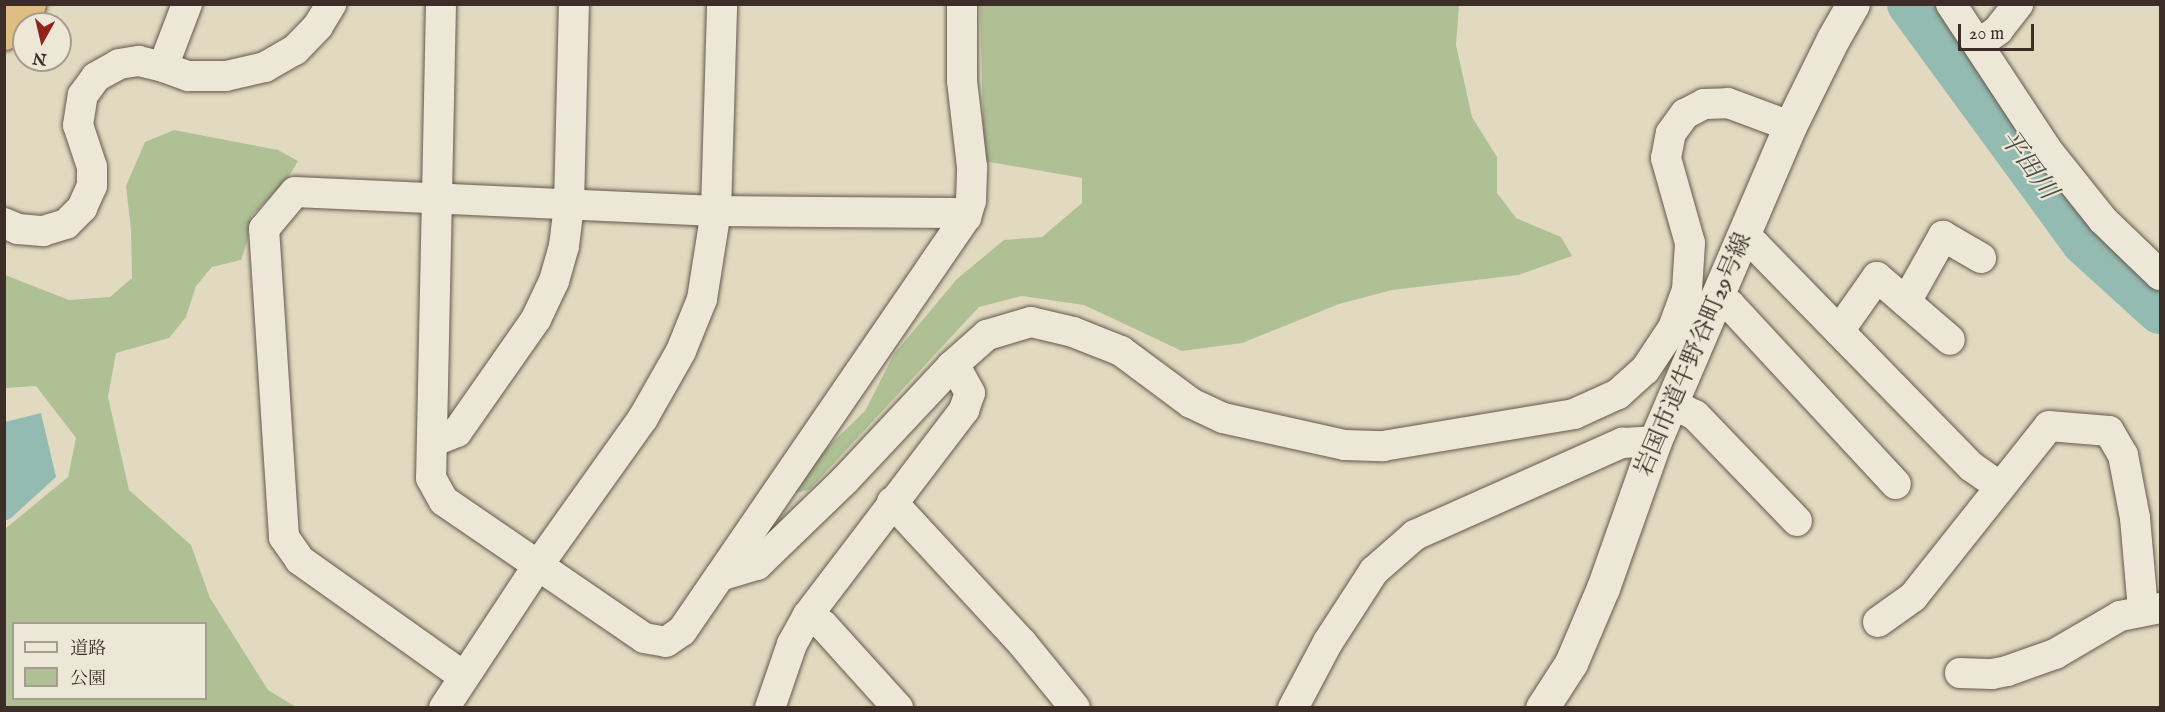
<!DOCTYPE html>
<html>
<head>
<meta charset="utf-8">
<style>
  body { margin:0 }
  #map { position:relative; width:2165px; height:712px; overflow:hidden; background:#e1dac0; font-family:"IM FELL English","Noto Serif JP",serif }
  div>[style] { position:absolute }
  .green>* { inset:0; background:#afc095 }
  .water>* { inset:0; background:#94bbb2 }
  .river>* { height:46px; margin:-23px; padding:0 23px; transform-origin:23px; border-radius:23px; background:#94bbb2 }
  .roads { filter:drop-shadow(0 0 2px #66584e) drop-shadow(0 0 2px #66584e) }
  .street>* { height:30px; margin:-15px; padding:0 15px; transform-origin:15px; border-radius:15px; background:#ece7d6 }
  .secondary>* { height:33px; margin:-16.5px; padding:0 16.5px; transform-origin:16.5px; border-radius:16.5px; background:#ece7d6 }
  .highway>* { height:33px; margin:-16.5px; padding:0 16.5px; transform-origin:16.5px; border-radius:16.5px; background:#e0bd80 }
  span { translate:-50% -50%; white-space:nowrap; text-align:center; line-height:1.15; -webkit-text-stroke:4.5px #ece7d6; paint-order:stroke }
  .street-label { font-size:24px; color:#3d2d28 }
  .water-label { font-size:26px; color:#4e4944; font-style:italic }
  .frame { position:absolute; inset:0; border:6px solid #3d2d28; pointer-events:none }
  .legend { position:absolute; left:12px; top:622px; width:195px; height:78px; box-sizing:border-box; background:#ece7d6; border:2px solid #a69d90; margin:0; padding:8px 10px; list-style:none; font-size:18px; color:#3d2d28 }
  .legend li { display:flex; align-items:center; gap:12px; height:30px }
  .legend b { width:30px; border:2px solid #a69d90 }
  .north { position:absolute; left:12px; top:12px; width:60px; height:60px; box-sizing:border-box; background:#ece7d6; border:2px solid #a69d90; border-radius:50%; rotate:188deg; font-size:16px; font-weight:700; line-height:24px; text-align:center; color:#3d2d28 }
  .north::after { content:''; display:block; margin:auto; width:21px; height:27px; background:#8f2418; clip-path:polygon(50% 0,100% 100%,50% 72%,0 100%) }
  .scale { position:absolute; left:1958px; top:24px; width:76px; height:27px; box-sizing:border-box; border:3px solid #3d2d28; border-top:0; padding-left:8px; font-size:18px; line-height:21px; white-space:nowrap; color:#3d2d28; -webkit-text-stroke:4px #ece7d6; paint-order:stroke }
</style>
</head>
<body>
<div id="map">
  <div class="green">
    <div style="clip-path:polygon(980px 5px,1459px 5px,1456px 45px,1472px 117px,1497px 157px,1497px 193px,1516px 218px,1561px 237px,1572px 256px,1518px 275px,1392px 290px,1339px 304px,1242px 343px,1182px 351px,1084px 305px,1022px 296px,979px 307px,809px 490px,795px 493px,805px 469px,865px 411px,894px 354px,957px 279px,1004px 240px,1042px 237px,1082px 203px,1082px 178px,984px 161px)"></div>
    <div style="clip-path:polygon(evenodd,174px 130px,278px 150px,298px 161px,288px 178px,251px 216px,247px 242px,241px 260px,212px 267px,196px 286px,186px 317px,169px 338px,116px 353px,108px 397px,129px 490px,191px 545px,210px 598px,268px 690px,296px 707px,5px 707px,5px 529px,68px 477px,76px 438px,36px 386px,5px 388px,5px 275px,69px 300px,110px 297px,132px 278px,131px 230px,126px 186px,145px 142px,174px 130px,14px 624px,206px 624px,206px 698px,14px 698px,14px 624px)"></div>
  </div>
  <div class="water">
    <div style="clip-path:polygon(41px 413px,56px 477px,11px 518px,5px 521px,5px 422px)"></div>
  </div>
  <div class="river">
    <div style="left:1910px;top:4px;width:295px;rotate:53.8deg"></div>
    <div style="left:2084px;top:242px;width:103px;rotate:42.2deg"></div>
  </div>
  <div class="roads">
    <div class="street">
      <div style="left:187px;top:4px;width:67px;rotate:110.9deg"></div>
      <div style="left:163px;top:67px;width:27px;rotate:20deg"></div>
      <div style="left:188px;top:76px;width:38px"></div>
      <div style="left:226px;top:76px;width:40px;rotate:-13deg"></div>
      <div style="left:265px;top:67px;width:34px;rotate:-30deg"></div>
      <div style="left:295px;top:50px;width:33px;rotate:-46deg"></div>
      <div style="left:318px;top:26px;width:26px;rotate:-59deg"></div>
      <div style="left:441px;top:4px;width:474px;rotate:91.2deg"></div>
      <div style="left:431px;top:478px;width:26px;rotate:61deg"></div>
      <div style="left:444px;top:501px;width:242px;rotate:34.4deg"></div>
      <div style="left:644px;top:638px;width:22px;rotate:10deg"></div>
      <div style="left:666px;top:642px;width:19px;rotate:-35deg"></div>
      <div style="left:682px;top:631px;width:502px;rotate:-55.55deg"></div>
      <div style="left:966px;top:217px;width:17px;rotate:-73deg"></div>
      <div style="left:971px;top:201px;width:34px;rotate:-88deg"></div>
      <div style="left:972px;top:167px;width:87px;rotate:-96.6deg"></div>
      <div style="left:962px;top:81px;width:77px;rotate:-90deg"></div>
      <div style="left:1951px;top:4px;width:176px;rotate:56.6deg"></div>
      <div style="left:2048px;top:151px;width:88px;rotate:51.4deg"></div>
      <div style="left:2103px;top:220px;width:79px;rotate:44deg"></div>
      <div style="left:1979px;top:44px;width:24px;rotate:-36deg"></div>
      <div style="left:1998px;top:30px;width:33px;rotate:-52deg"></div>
      <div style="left:4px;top:223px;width:15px;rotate:23deg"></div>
      <div style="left:18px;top:229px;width:25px;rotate:5deg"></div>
      <div style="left:43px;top:231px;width:24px;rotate:-17deg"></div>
      <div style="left:66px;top:224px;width:23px;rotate:-45deg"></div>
      <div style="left:82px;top:208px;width:24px;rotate:-66deg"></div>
      <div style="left:92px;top:186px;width:19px;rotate:-90deg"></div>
      <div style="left:92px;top:167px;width:44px;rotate:-108.4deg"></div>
      <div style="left:78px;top:125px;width:30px;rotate:-81deg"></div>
      <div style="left:83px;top:95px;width:22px;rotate:-54deg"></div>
      <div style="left:96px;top:77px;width:26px;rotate:-29deg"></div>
      <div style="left:119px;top:64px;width:20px;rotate:-9deg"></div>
      <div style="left:139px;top:61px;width:25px;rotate:14deg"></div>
      <div style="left:1741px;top:239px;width:15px;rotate:23deg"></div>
      <div style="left:1755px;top:245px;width:310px;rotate:45.7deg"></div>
      <div style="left:1972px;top:467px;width:33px;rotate:35deg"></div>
      <div style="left:1716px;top:298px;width:16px;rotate:27deg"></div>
      <div style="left:1730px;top:305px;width:244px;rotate:47.2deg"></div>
      <div style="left:1906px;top:302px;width:76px;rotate:-60.7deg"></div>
      <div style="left:1943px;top:236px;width:44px;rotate:30.1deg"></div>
      <div style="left:1839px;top:331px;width:66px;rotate:-54.9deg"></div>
      <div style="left:1877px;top:277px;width:96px;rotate:40.8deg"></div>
      <div style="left:1671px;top:403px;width:27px;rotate:27deg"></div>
      <div style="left:1695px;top:415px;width:147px;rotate:46.1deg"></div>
      <div style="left:432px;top:442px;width:27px;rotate:-22deg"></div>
      <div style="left:457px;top:432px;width:138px;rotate:-55deg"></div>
      <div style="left:536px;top:319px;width:42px;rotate:-64.7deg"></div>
      <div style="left:554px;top:281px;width:36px;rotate:-74deg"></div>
      <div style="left:564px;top:246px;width:41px;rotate:-83deg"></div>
      <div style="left:569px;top:205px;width:201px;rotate:-88.6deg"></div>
      <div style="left:892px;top:502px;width:193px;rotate:47.3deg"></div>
      <div style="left:1023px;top:644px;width:82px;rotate:50.9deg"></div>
      <div style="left:720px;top:576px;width:39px;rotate:-17deg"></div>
      <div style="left:757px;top:565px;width:122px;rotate:-44deg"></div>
      <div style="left:845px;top:480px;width:156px;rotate:-46.8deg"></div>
      <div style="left:952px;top:366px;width:47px;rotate:-41.5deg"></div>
      <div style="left:987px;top:335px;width:46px;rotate:-16.5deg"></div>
      <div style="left:1031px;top:322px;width:43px;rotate:13.4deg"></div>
      <div style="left:1073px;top:332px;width:52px;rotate:21.6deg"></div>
      <div style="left:1121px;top:351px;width:87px;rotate:36.6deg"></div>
      <div style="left:1191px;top:403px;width:35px;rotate:25deg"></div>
      <div style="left:1223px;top:418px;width:125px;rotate:12.5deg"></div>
      <div style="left:1345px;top:445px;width:38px;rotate:2deg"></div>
      <div style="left:1383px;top:446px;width:194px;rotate:-9.5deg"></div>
      <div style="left:1574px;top:414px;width:48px;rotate:-24.4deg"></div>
      <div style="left:1618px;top:394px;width:36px;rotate:-42deg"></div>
      <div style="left:1645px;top:370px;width:50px;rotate:-56.3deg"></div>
      <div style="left:1673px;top:328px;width:40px;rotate:-69.8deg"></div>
      <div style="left:1687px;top:290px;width:47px;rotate:-86.3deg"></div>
      <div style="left:1690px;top:243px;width:88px;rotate:-105.8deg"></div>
      <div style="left:1666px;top:158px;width:25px;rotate:-79deg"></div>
      <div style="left:1671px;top:133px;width:24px;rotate:-54deg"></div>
      <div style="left:1685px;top:114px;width:21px;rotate:-28deg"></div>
      <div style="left:1704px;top:104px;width:24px;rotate:-2deg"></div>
      <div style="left:1728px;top:103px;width:66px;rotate:20.4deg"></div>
      <div style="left:808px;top:615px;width:18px;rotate:34deg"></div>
      <div style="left:823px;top:625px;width:112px;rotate:47.9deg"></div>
      <div style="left:1878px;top:622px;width:43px;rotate:-35.5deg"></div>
      <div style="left:1913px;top:597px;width:218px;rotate:-51.5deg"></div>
      <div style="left:2049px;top:426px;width:60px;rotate:4.8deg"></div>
      <div style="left:2109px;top:431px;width:28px;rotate:60deg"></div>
      <div style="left:2123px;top:455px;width:64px;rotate:79.2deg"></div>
      <div style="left:2135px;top:518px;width:92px;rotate:85deg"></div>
      <div style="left:1960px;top:673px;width:32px;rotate:2deg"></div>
      <div style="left:1992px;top:674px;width:15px;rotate:-11deg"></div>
      <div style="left:2007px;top:671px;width:51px;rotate:-19.5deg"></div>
      <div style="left:2055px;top:654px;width:75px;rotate:-30.3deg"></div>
      <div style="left:2120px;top:616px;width:41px;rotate:-11.3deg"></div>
      <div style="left:463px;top:676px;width:200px;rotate:-144.6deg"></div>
      <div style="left:300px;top:560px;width:28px;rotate:-125deg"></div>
      <div style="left:284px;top:537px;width:309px;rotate:-93.7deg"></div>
      <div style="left:264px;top:229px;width:48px;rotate:-50deg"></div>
      <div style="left:295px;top:192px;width:421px;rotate:2.6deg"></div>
      <div style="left:716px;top:211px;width:237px;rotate:0.5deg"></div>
      <div style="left:953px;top:213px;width:14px;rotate:17deg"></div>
      <div style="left:444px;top:708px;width:173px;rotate:-56.6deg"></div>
      <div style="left:539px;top:564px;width:179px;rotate:-54.5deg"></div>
      <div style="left:643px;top:418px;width:77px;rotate:-60.4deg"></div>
      <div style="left:681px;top:351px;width:56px;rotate:-68deg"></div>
      <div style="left:702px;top:299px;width:89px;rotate:-81deg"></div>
      <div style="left:716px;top:211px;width:207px;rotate:-88.3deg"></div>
      <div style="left:770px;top:708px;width:68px;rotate:-71deg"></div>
      <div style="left:792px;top:644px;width:33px;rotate:-61deg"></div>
      <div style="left:808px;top:615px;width:258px;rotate:-52.7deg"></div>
      <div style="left:964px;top:410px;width:18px;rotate:-71deg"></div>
      <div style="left:970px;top:393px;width:23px;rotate:-119deg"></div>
      <div style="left:959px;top:373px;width:10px;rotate:-135deg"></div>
      <div style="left:1293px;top:708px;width:75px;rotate:-62.1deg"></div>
      <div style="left:1328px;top:642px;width:85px;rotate:-57.1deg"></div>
      <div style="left:1374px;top:571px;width:55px;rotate:-41.3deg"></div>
      <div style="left:1415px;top:535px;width:227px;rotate:-24deg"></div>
      <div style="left:1622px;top:443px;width:33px;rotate:-3deg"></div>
    </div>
    <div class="secondary">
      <div style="left:1542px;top:708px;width:54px;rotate:-57.2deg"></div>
      <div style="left:1571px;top:663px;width:82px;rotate:-66.9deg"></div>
      <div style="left:1603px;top:588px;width:156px;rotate:-70.5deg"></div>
      <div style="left:1655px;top:441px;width:343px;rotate:-66.8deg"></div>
      <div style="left:1790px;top:126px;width:97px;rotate:-63.7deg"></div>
      <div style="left:1833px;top:39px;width:40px;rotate:-60.3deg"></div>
    </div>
    <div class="highway">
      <div style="left:4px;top:33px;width:38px;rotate:-49deg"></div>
    </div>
  </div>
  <div class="street-label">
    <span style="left:1694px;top:355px;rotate:-67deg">岩国市道牛野谷町29号線</span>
  </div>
  <div class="water-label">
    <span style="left:2028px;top:165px;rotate:54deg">平田川</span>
  </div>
  <div class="frame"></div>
  <ul class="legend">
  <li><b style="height:8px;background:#ece7d6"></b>道路</li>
  <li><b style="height:16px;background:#afc095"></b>公園</li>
  </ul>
  <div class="north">N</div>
  <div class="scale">20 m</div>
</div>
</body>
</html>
